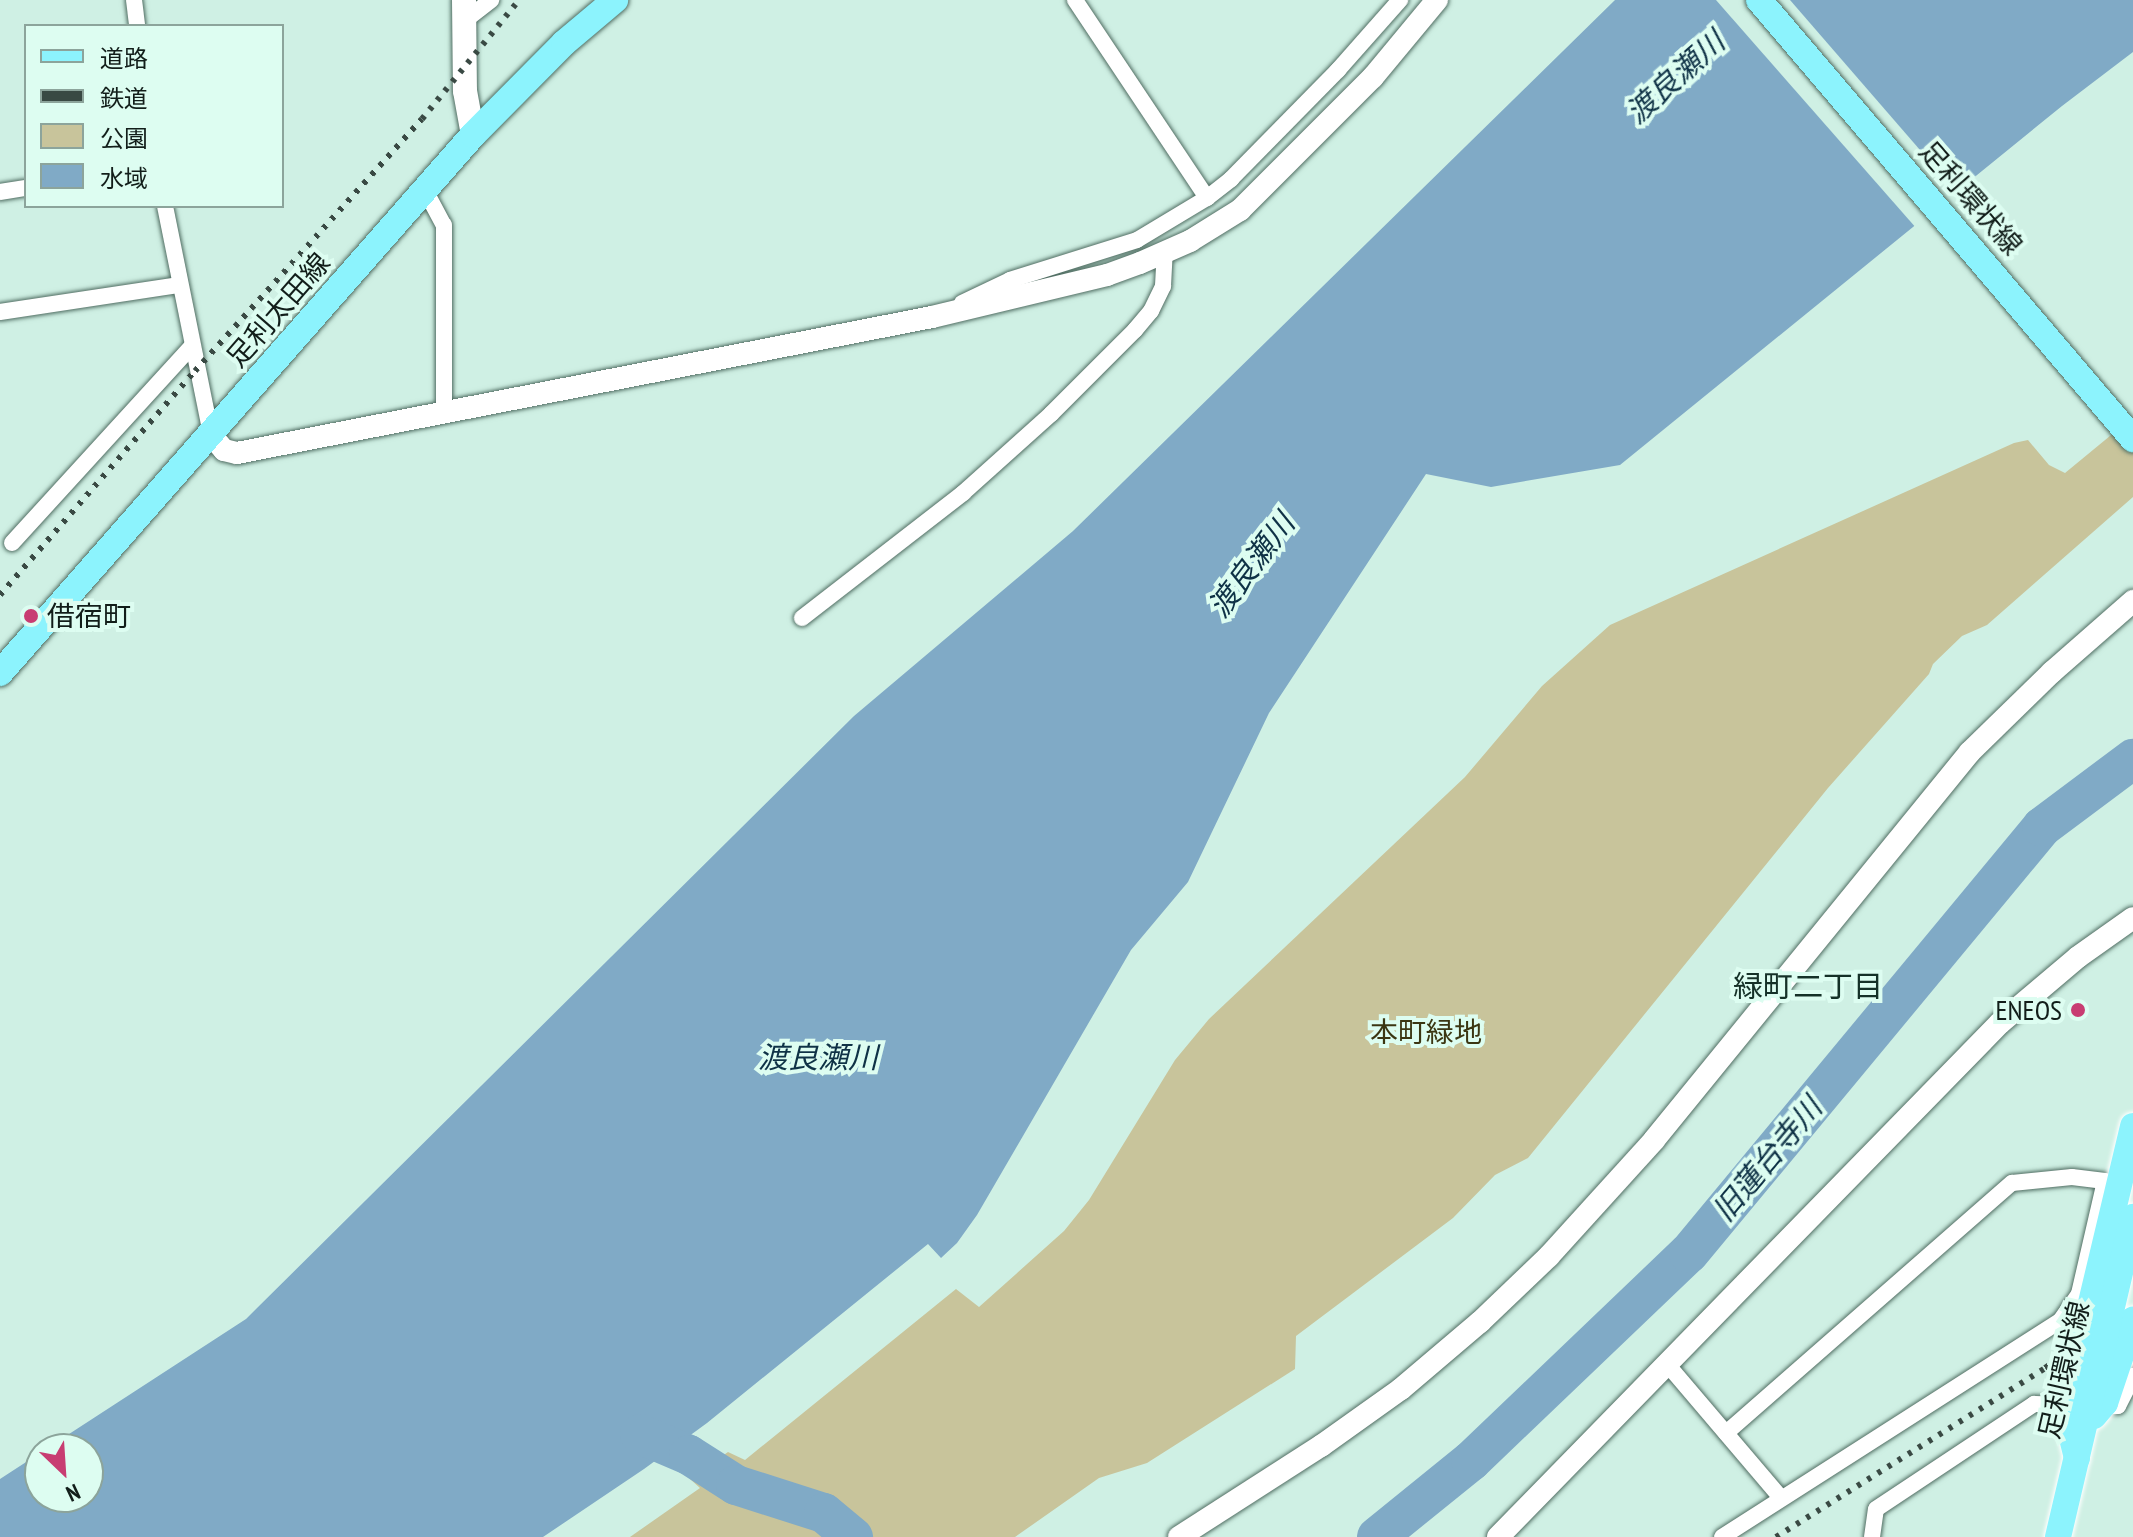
<!DOCTYPE html>
<html>
<head>
<meta charset="utf-8">
<style>
  body { margin:0 }
  #map { position:relative; width:2133px; height:1537px; overflow:hidden; background:#cff0e4; font-family:"PT Sans Narrow","Noto Sans JP",sans-serif }
  div>[style] { position:absolute }
  .green>* { inset:0; background:#c8c49b }
  .water>* { inset:0; background:#80aac6 }
  .pier>* { inset:0; background:#cff0e4 }
  .river>* { height:40px; margin:-20px; padding:0 20px; transform-origin:20px; border-radius:20px; background:#80aac6 }
  .roads { filter:drop-shadow(0 0 2px #506d62) drop-shadow(0 0 2px #506d62) }
  .minor>* { height:16px; margin:-8px; padding:0 8px; transform-origin:8px; border-radius:8px; background:#fff }
  .tertiary>* { height:22px; margin:-11px; padding:0 11px; transform-origin:11px; border-radius:11px; background:#fff }
  .secondary>* { height:24px; margin:-12px; padding:0 12px; transform-origin:12px; border-radius:12px; background:#fff }
  .primary>* { height:26px; margin:-13px; padding:0 13px; transform-origin:13px; border-radius:13px; background:#8cf3fd }
  .rail>* { height:6px; margin-top:-3px; transform-origin:0; background:repeating-linear-gradient(90deg,#394943 0 4px,transparent 0 12px) }
  .bridges { filter:drop-shadow(0 0 2px #fff) drop-shadow(0 0 2px #fff) }
  .primary-bridge>* { height:26px; margin:-13px; padding:0 13px; transform-origin:13px; border-radius:13px; background:#8cf3fd }
  .dots>* { width:22px; height:22px; translate:-50% -50%; box-sizing:border-box; border:4px solid #ddfdf1; border-radius:50% }
  span { translate:-50% -50%; white-space:nowrap; text-align:center; line-height:1.15; -webkit-text-stroke:8px #ddfdf1; paint-order:stroke }
  .street-label { font-size:28px; color:#121e1a }
  .poi-label { font-size:28px; color:#121e1a }
  .left { translate:0 -50%; text-align:left }
  .right { translate:-100% -50%; text-align:right }
  .park-label { font-size:28px; color:#3b3612 }
  .water-label { font-size:30px; color:#0f3246; font-style:italic }
  .neighbourhood-label { font-size:30px; color:#153128 }
  .legend { position:absolute; left:24px; top:24px; width:260px; height:184px; box-sizing:border-box; background:#ddfdf1; border:2px solid #8ca49b; margin:0; padding:10px 14px; list-style:none; font-size:24px; color:#121e1a }
  .legend li { display:flex; align-items:center; gap:16px; height:40px }
  .legend b { width:40px; border:2px solid #8ca49b }
  .north { position:absolute; left:24px; top:1433px; width:80px; height:80px; box-sizing:border-box; background:#ddfdf1; border:2px solid #8ca49b; border-radius:50%; rotate:155deg; font-size:22px; font-weight:700; line-height:32px; text-align:center; color:#121e1a }
  .north::after { content:''; display:block; margin:auto; width:28px; height:36px; background:#c83d72; clip-path:polygon(50% 0,100% 100%,50% 72%,0 100%) }
</style>
</head>
<body>
<div id="map">
  <div class="green">
    <div style="clip-path:polygon(2133px 417px,2133px 497px,1987px 625px,1962px 636px,1933px 664px,1929px 674px,1828px 788px,1528px 1158px,1495px 1175px,1453px 1218px,1296px 1336px,1295px 1369px,1147px 1463px,1099px 1478px,1015px 1537px,630px 1537px,700px 1488px,690px 1479px,728px 1452px,745px 1460px,956px 1289px,979px 1307px,1064px 1231px,1089px 1200px,1175px 1060px,1209px 1019px,1465px 777px,1542px 686px,1610px 625px,2014px 443px,2028px 440px,2049px 465px,2065px 473px)"></div>
  </div>
  <div class="water">
    <div style="clip-path:polygon(1615px 0,2133px 0,2133px 52px,2062px 106px,1620px 465px,1491px 487px,1426px 474px,1269px 713px,1188px 882px,1131px 950px,977px 1215px,957px 1243px,941px 1258px,928px 1244px,707px 1423px,644px 1469px,543px 1537px,0 1537px,0 1479px,40px 1453px,40px 1497px,88px 1497px,88px 1449px,46px 1449px,246px 1319px,854px 716px,1073px 531px)"></div>
  </div>
  <div class="pier">
    <div style="clip-path:polygon(1716px 0,1790px 0,1959px 195px,1917px 229px)"></div>
  </div>
  <div class="river">
    <div style="left:640px;top:1434px;width:53px;rotate:23.2deg"></div>
    <div style="left:689px;top:1455px;width:56px;rotate:32.6deg"></div>
    <div style="left:736px;top:1485px;width:92px;rotate:17.7deg"></div>
    <div style="left:824px;top:1513px;width:38px;rotate:40deg"></div>
    <div style="left:1377px;top:1537px;width:121px;rotate:-39deg"></div>
    <div style="left:1471px;top:1461px;width:301px;rotate:-43.7deg"></div>
    <div style="left:1689px;top:1253px;width:553px;rotate:-50.35deg"></div>
    <div style="left:2042px;top:827px;width:114px;rotate:-36.8deg"></div>
  </div>
  <div class="roads">
    <div class="minor">
      <div style="left:134px;top:0;width:26px;rotate:83deg"></div>
      <div style="left:1075px;top:0;width:238px;rotate:56.3deg"></div>
      <div style="left:463px;top:22px;width:36px;rotate:-38deg"></div>
      <div style="left:425px;top:190px;width:40px;rotate:62deg"></div>
      <div style="left:444px;top:225px;width:188px;rotate:90deg"></div>
      <div style="left:0;top:192px;width:26px;rotate:-9deg"></div>
      <div style="left:165px;top:206px;width:234px;rotate:78.6deg"></div>
      <div style="left:962px;top:303px;width:53px;rotate:-25.6deg"></div>
      <div style="left:1010px;top:280px;width:133px;rotate:-17.5deg"></div>
      <div style="left:1137px;top:240px;width:82px;rotate:-31deg"></div>
      <div style="left:1207px;top:198px;width:31px;rotate:-38deg"></div>
      <div style="left:1231px;top:179px;width:153px;rotate:-45.5deg"></div>
      <div style="left:1338px;top:70px;width:94px;rotate:-48.5deg"></div>
      <div style="left:0;top:312px;width:180px;rotate:-8.6deg"></div>
      <div style="left:12px;top:543px;width:267px;rotate:-47.6deg"></div>
      <div style="left:802px;top:618px;width:204px;rotate:-37.8deg"></div>
      <div style="left:963px;top:493px;width:118px;rotate:-41.9deg"></div>
      <div style="left:1051px;top:414px;width:119px;rotate:-45deg"></div>
      <div style="left:1135px;top:330px;width:25px;rotate:-50deg"></div>
      <div style="left:1151px;top:311px;width:28px;rotate:-64deg"></div>
      <div style="left:1163px;top:286px;width:33px;rotate:-87deg"></div>
      <div style="left:1667px;top:1364px;width:176px;rotate:49.6deg"></div>
      <div style="left:1726px;top:1433px;width:380px;rotate:-41.2deg"></div>
      <div style="left:2012px;top:1183px;width:60px;rotate:-5.7deg"></div>
      <div style="left:2072px;top:1177px;width:33px;rotate:7deg"></div>
      <div style="left:2105px;top:1181px;width:116px;rotate:103deg"></div>
      <div style="left:1722px;top:1537px;width:401px;rotate:-32.6deg"></div>
      <div style="left:2060px;top:1321px;width:33px;rotate:-55deg"></div>
      <div style="left:2079px;top:1294px;width:11px;rotate:-34deg"></div>
      <div style="left:1872px;top:1537px;width:28px;rotate:-82deg"></div>
      <div style="left:1876px;top:1509px;width:190px;rotate:-33.6deg"></div>
      <div style="left:2034px;top:1404px;width:84px;rotate:1.4deg"></div>
      <div style="left:2118px;top:1406px;width:34px;rotate:-63deg"></div>
    </div>
    <div class="tertiary">
      <div style="left:211px;top:435px;width:20px;rotate:49deg"></div>
      <div style="left:224px;top:450px;width:13px;rotate:13deg"></div>
      <div style="left:237px;top:453px;width:708px;rotate:-11.07deg"></div>
      <div style="left:932px;top:317px;width:180px;rotate:-13.5deg"></div>
      <div style="left:1107px;top:275px;width:35px;rotate:-20deg"></div>
      <div style="left:1140px;top:263px;width:55px;rotate:-23.7deg"></div>
      <div style="left:1190px;top:241px;width:59px;rotate:-31.8deg"></div>
      <div style="left:1240px;top:210px;width:188px;rotate:-45deg"></div>
      <div style="left:1373px;top:77px;width:100px;rotate:-50.3deg"></div>
      <div style="left:1179px;top:1537px;width:169px;rotate:-32.7deg"></div>
      <div style="left:1321px;top:1446px;width:98px;rotate:-35.5deg"></div>
      <div style="left:1401px;top:1389px;width:104px;rotate:-40.3deg"></div>
      <div style="left:1480px;top:1322px;width:95px;rotate:-43.7deg"></div>
      <div style="left:1549px;top:1256px;width:156px;rotate:-47.8deg"></div>
      <div style="left:1654px;top:1140px;width:500px;rotate:-50.84deg"></div>
      <div style="left:1970px;top:752px;width:115px;rotate:-44.3deg"></div>
      <div style="left:2052px;top:672px;width:108px;rotate:-41.2deg"></div>
      <div style="left:1498px;top:1537px;width:718px;rotate:-45.68deg"></div>
      <div style="left:2000px;top:1023px;width:102px;rotate:-40.2deg"></div>
      <div style="left:2078px;top:957px;width:67px;rotate:-35.3deg"></div>
    </div>
    <div class="secondary">
      <div style="left:464px;top:0;width:91px;rotate:89.4deg"></div>
      <div style="left:465px;top:91px;width:45px;rotate:79.7deg"></div>
    </div>
    <div class="primary">
      <div style="left:1759px;top:0;width:577px;rotate:49.57deg"></div>
      <div style="left:0;top:673px;width:716px;rotate:-48.68deg"></div>
      <div style="left:473px;top:135px;width:129px;rotate:-45.3deg"></div>
      <div style="left:564px;top:43px;width:67px;rotate:-40.1deg"></div>
    </div>
  </div>
  <div class="rail">
    <div style="left:0;top:595px;width:297px;rotate:-49deg"></div>
    <div style="left:195px;top:371px;width:339px;rotate:-48deg"></div>
    <div style="left:422px;top:119px;width:154px;rotate:-50.8deg"></div>
    <div style="left:1776px;top:1537px;width:318px;rotate:-32.1deg"></div>
    <div style="left:2045px;top:1368px;width:107px;rotate:-34.3deg"></div>
  </div>
  <div class="bridges">
    <div class="primary-bridge">
      <div style="left:2094px;top:1416px;width:17px;rotate:-50deg"></div>
      <div style="left:2105px;top:1403px;width:88px;rotate:-71.4deg"></div>
      <div style="left:2077px;top:1458px;width:30px;rotate:-104deg"></div>
      <div style="left:2070px;top:1429px;width:55px;rotate:-85.8deg"></div>
      <div style="left:2074px;top:1374px;width:255px;rotate:-76.6deg"></div>
      <div style="left:2058px;top:1537px;width:329px;rotate:-76.8deg"></div>
    </div>
  </div>
  <div class="dots">
    <div style="left:31px;top:616px;background:#c83d72"></div>
    <div style="left:2078px;top:1010px;background:#c83d72"></div>
  </div>
  <div class="street-label">
    <span style="left:1971px;top:198px;rotate:49deg">足利環状線</span>
    <span style="left:278px;top:310px;rotate:-49deg">足利太田線</span>
    <span style="left:2064px;top:1370px;rotate:-77deg">足利環状線</span>
  </div>
  <div class="poi-label">
    <span class="left" style="left:47px;top:616px">借宿町</span>
    <span class="right" style="left:2062px;top:1010px">ENEOS</span>
  </div>
  <div class="park-label">
    <span style="left:1426px;top:1032px">本町緑地</span>
  </div>
  <div class="water-label">
    <span style="left:1675px;top:77px;rotate:-42deg">渡良瀬川</span>
    <span style="left:1251px;top:565px;rotate:-53deg">渡良瀬川</span>
    <span style="left:818px;top:1057px">渡良瀬川</span>
    <span style="left:1767px;top:1159px;rotate:-50deg">旧蓮台寺川</span>
  </div>
  <div class="neighbourhood-label">
    <span style="left:1808px;top:986px">緑町二丁目</span>
  </div>
  <ul class="legend">
  <li><b style="height:10px;background:#8cf3fd"></b>道路</li>
  <li><b style="height:10px;background:#394943"></b>鉄道</li>
  <li><b style="height:22px;background:#c8c49b"></b>公園</li>
  <li><b style="height:22px;background:#80aac6"></b>水域</li>
  </ul>
  <div class="north">N</div>
</div>
</body>
</html>
